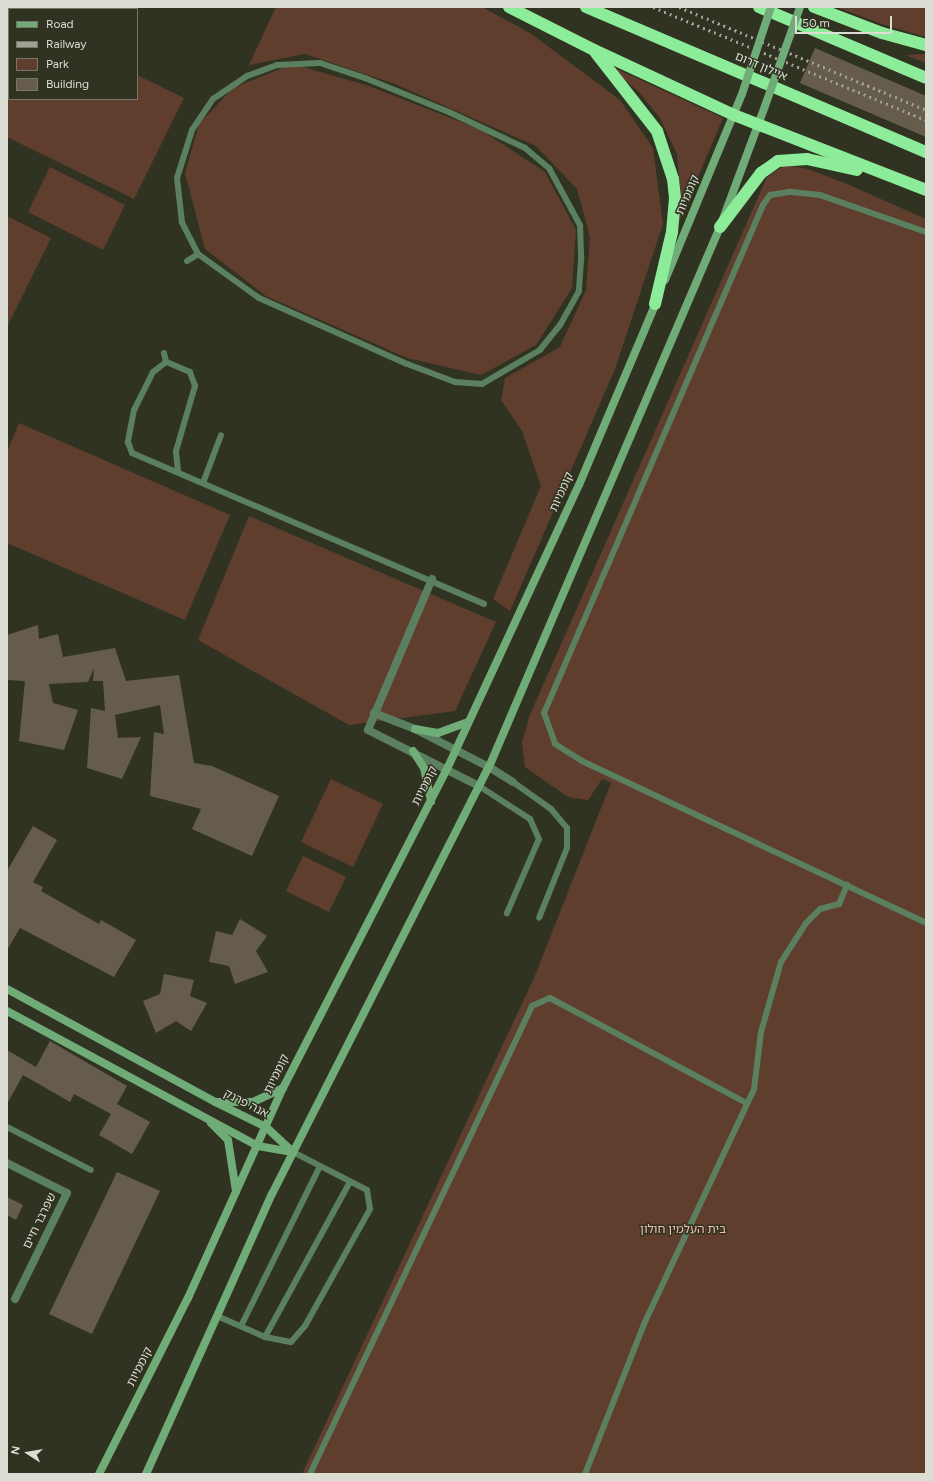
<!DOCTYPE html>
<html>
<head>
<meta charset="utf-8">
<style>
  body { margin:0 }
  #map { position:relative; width:933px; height:1481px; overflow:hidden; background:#313322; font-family:Figtree,"Noto Sans Hebrew",sans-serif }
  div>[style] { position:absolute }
  .green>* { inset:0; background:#603e2e }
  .building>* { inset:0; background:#665c4b }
  .lane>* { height:6px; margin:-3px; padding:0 3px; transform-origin:3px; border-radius:3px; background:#5b805f }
  .street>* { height:8px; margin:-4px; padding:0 4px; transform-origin:4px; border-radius:4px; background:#5b805f }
  .secondary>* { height:8px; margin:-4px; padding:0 4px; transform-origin:4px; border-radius:4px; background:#70ac77 }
  .highway>* { height:12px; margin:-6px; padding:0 6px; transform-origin:6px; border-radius:6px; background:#8dec9a }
  .rail>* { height:3px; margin-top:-1.5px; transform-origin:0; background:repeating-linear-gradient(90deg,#a0a194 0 2px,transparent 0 6px) }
  .secondary-bridge>* { height:8px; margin:-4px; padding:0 4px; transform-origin:4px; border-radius:4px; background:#70ac77 }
  span { translate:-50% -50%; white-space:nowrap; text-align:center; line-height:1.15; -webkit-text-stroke:3px #313322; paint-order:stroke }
  .street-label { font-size:12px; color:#dcddd3 }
  .park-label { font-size:12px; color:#f3bea7 }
  .frame { position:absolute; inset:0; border:8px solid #dcddd3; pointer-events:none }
  .legend { position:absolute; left:8px; top:8px; width:130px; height:92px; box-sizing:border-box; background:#313322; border:1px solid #757769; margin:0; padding:5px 7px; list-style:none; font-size:12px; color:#dcddd3 }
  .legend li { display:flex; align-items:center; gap:8px; height:20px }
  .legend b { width:20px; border:1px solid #757769 }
  .north { position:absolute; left:8px; top:1433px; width:40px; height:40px; -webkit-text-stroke:3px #313322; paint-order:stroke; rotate:282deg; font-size:11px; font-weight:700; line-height:16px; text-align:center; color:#dcddd3 }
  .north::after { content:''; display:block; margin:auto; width:14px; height:18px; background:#dcddd3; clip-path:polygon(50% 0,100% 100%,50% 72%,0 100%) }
  .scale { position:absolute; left:795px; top:16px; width:97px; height:18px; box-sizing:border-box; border:2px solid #dcddd3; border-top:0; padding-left:5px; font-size:12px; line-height:14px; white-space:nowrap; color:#dcddd3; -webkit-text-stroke:3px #313322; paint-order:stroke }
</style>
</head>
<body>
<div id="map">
  <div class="green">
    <div style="clip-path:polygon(276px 7px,482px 7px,530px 33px,620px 100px,653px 148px,663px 224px,615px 369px,510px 611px,493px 599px,541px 486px,522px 431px,501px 400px,505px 378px,560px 347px,586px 290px,590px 237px,577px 189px,536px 146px,395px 84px,305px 54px,249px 65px)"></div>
    <div style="clip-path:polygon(836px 7px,926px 7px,926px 37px,885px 25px)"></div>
    <div style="clip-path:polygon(9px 38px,9px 99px,137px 99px,137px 75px,184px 98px,134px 199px,7px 137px)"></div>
    <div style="clip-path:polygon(926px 54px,926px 63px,905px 55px)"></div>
    <div style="clip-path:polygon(293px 64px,369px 86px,481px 130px,545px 172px,576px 230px,572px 288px,536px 345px,481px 375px,407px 358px,266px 296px,205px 249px,185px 173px,199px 124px,233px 88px)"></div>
    <div style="clip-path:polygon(606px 64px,723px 118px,679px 222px,681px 196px,677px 154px,660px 118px,639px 92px)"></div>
    <div style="clip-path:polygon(785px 165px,808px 169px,847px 184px,926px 219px,926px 1474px,302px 1474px,534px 978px,611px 783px,602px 779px,588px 800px,568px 797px,525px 767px,522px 743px,529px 717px,767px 177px)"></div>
    <div style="clip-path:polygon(50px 167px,125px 205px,103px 250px,28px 212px)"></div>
    <div style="clip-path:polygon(7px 216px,51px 238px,7px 327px)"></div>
    <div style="clip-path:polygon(19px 423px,230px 515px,185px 620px,7px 543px,7px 452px)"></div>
    <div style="clip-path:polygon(249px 516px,496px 622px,455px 711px,349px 725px,198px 640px)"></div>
    <div style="clip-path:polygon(331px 779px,383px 804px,353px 867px,301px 842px)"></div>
    <div style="clip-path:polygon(303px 856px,346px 877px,329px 912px,286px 891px)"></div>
  </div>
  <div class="building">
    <div style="clip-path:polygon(815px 48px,926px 96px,926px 137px,800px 83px)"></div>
    <div style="clip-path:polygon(38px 625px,39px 639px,58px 634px,63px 657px,115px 648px,126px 681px,179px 675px,194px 763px,212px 766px,279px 796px,252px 856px,192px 829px,201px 809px,150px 796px,154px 732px,164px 734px,160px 705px,115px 715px,118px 738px,141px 737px,122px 779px,87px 768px,91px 708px,105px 711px,103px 681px,93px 681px,94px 668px,88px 682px,49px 684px,53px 703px,78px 710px,64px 750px,19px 741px,25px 681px,7px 680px,7px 635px)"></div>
    <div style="clip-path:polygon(33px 826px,57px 840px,33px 882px,43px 887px,41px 891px,99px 924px,101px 920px,136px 940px,114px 977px,20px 928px,7px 950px,7px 871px)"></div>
    <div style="clip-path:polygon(240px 919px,267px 936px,256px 951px,268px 972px,235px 984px,229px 966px,209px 962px,216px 931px,232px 935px)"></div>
    <div style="clip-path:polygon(164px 974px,194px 980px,190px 996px,207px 1003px,191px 1031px,176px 1021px,156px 1033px,143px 1001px,160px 994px)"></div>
    <div style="clip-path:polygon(50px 1041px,127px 1086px,117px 1104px,150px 1122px,132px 1154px,99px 1135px,111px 1114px,74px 1094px,70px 1102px,23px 1075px,7px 1104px,7px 1050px,36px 1067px)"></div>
    <div style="clip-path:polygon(117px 1172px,160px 1191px,92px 1334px,49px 1314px)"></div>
    <div style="clip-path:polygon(7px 1197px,23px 1205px,16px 1220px,7px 1215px)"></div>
  </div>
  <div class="lane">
    <div style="left:320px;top:63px;width:47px;rotate:18.4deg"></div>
    <div style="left:365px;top:78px;width:93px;rotate:22.1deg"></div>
    <div style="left:451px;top:113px;width:82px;rotate:25.3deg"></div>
    <div style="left:525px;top:148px;width:31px;rotate:40deg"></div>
    <div style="left:549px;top:168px;width:65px;rotate:61.5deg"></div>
    <div style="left:580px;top:225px;width:35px;rotate:88deg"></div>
    <div style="left:581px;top:260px;width:31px;rotate:94deg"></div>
    <div style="left:579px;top:291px;width:39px;rotate:119deg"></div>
    <div style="left:560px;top:325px;width:32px;rotate:129deg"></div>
    <div style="left:540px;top:350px;width:67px;rotate:149.6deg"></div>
    <div style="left:482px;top:384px;width:27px;rotate:-176deg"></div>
    <div style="left:455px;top:382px;width:51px;rotate:-159.4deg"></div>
    <div style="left:407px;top:364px;width:162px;rotate:-156deg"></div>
    <div style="left:259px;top:298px;width:75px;rotate:-144.2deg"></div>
    <div style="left:198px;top:254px;width:36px;rotate:-117deg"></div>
    <div style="left:182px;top:222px;width:44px;rotate:-96.5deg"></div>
    <div style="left:177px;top:178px;width:50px;rotate:-72.6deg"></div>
    <div style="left:192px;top:130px;width:37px;rotate:-56deg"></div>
    <div style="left:213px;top:99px;width:41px;rotate:-34.1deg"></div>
    <div style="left:247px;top:76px;width:32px;rotate:-20deg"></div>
    <div style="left:277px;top:65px;width:43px;rotate:-2.7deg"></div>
    <div style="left:926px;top:232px;width:112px;rotate:-160.8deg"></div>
    <div style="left:820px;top:195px;width:31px;rotate:-174deg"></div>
    <div style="left:789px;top:192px;width:19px;rotate:171deg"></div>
    <div style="left:770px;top:195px;width:12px;rotate:125deg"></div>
    <div style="left:763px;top:205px;width:553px;rotate:113.32deg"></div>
    <div style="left:544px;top:713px;width:33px;rotate:70deg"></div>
    <div style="left:555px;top:744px;width:32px;rotate:32deg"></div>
    <div style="left:582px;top:761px;width:380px;rotate:25.2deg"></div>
    <div style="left:187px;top:261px;width:13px;rotate:-32deg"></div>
    <div style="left:164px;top:353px;width:9px;rotate:77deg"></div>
    <div style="left:178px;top:471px;width:20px;rotate:-96deg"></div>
    <div style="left:176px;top:451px;width:68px;rotate:-73.7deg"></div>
    <div style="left:195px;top:386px;width:15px;rotate:-110deg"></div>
    <div style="left:190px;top:372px;width:26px;rotate:-157deg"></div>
    <div style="left:166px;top:362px;width:16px;rotate:142deg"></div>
    <div style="left:153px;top:372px;width:42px;rotate:116.6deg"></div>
    <div style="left:134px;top:410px;width:33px;rotate:101deg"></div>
    <div style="left:128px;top:442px;width:12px;rotate:70deg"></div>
    <div style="left:132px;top:453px;width:383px;rotate:23.2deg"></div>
    <div style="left:203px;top:483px;width:51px;rotate:-69.4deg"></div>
    <div style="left:513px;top:782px;width:47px;rotate:35.4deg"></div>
    <div style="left:551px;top:809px;width:25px;rotate:50deg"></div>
    <div style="left:567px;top:828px;width:20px;rotate:90deg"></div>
    <div style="left:567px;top:848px;width:75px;rotate:111.8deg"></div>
    <div style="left:479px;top:786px;width:61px;rotate:32.9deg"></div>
    <div style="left:530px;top:819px;width:22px;rotate:66deg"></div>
    <div style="left:539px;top:839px;width:81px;rotate:113.4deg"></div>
    <div style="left:7px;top:1127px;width:94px;rotate:27.1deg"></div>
    <div style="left:217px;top:1316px;width:52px;rotate:23.6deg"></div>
    <div style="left:265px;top:1337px;width:26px;rotate:11deg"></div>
    <div style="left:291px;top:1342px;width:21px;rotate:-49deg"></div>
    <div style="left:305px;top:1326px;width:134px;rotate:-60.9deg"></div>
    <div style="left:370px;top:1209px;width:19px;rotate:-99deg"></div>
    <div style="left:367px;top:1190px;width:83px;rotate:-152.8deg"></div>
    <div style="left:241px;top:1326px;width:178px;rotate:-63.7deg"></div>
    <div style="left:265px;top:1337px;width:177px;rotate:-61.3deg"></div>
    <div style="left:310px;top:1474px;width:518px;rotate:-64.62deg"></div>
    <div style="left:532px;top:1006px;width:20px;rotate:-24deg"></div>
    <div style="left:550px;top:998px;width:223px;rotate:28.1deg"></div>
    <div style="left:585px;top:1474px;width:161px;rotate:-68.5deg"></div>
    <div style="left:644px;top:1324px;width:259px;rotate:-64.9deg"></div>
    <div style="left:754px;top:1089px;width:57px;rotate:-83deg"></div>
    <div style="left:761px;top:1032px;width:73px;rotate:-74.1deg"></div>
    <div style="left:781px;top:962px;width:46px;rotate:-57.3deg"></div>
    <div style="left:806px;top:923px;width:20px;rotate:-45deg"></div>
    <div style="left:820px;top:909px;width:20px;rotate:-15deg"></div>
    <div style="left:839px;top:904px;width:21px;rotate:-67deg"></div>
  </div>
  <div class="street">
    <div style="left:432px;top:579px;width:164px;rotate:113deg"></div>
    <div style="left:368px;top:730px;width:124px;rotate:26.8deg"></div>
    <div style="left:374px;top:713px;width:44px;rotate:21.3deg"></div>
    <div style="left:415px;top:729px;width:83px;rotate:27.2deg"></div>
    <div style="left:489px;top:767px;width:28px;rotate:32deg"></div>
    <div style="left:7px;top:1163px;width:67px;rotate:26.6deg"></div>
    <div style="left:67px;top:1193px;width:118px;rotate:116.1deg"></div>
  </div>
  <div class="secondary">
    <div style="left:665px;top:280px;width:201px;rotate:-67.5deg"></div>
    <div style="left:415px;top:729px;width:23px;rotate:10deg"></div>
    <div style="left:438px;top:733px;width:32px;rotate:-20deg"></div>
    <div style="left:413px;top:751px;width:20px;rotate:57deg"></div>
    <div style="left:424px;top:768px;width:34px;rotate:78deg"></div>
    <div style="left:7px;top:989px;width:237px;rotate:28.5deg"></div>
    <div style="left:215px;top:1102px;width:57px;rotate:26.1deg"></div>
    <div style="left:266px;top:1127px;width:37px;rotate:43deg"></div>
    <div style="left:7px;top:1011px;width:285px;rotate:28.3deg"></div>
    <div style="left:258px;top:1146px;width:35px;rotate:10deg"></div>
    <div style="left:217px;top:1102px;width:36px"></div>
    <div style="left:253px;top:1102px;width:33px;rotate:-25deg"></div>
    <div style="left:211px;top:1123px;width:24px;rotate:45deg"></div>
    <div style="left:228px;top:1140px;width:52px;rotate:81.1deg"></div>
    <div style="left:99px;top:1474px;width:197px;rotate:-63.2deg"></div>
    <div style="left:188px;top:1298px;width:230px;rotate:-65.7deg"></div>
    <div style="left:283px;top:1088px;width:359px;rotate:-62.8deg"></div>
    <div style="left:447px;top:769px;width:313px;rotate:-65.1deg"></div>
    <div style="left:579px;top:485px;width:201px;rotate:-67.1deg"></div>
    <div style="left:146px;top:1474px;width:307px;rotate:-65.8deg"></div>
    <div style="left:272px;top:1194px;width:479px;rotate:-63.1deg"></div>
    <div style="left:489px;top:767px;width:587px;rotate:-66.84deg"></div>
    <div style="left:720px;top:227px;width:129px;rotate:-69.6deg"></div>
  </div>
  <div class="highway">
    <div style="left:509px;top:7px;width:95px;rotate:26.8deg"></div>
    <div style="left:594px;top:50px;width:154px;rotate:24.9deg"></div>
    <div style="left:734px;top:115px;width:206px;rotate:21.3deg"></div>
    <div style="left:586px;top:7px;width:370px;rotate:23.1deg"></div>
    <div style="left:759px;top:7px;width:181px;rotate:23deg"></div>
    <div style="left:814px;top:7px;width:73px;rotate:20.9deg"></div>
    <div style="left:882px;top:33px;width:46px;rotate:15.3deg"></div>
    <div style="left:596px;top:53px;width:99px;rotate:52deg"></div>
    <div style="left:657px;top:131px;width:51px;rotate:71.6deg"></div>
    <div style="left:673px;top:179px;width:19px;rotate:84deg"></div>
    <div style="left:675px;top:198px;width:34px;rotate:95deg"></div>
    <div style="left:672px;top:232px;width:74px;rotate:103.3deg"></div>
    <div style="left:720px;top:227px;width:68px;rotate:-52.8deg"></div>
    <div style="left:761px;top:173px;width:21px;rotate:-35deg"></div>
    <div style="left:778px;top:161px;width:29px;rotate:-4deg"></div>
    <div style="left:807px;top:159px;width:51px;rotate:12.4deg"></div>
  </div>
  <div class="rail">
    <div style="left:653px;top:7px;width:295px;rotate:22.5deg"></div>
    <div style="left:679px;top:7px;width:268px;rotate:22.6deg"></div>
  </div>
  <div class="secondary-bridge">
    <div style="left:742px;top:94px;width:92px;rotate:-71.6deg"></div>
    <div style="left:765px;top:106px;width:105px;rotate:-70.5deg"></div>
  </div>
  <div class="street-label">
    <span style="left:761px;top:67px;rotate:23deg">איילון דרום</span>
    <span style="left:688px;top:195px;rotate:-67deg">קוממיות</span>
    <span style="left:562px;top:492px;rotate:-66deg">קוממיות</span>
    <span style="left:425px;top:786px;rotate:-63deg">קוממיות</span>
    <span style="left:277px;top:1074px;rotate:-64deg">קוממיות</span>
    <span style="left:246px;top:1104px;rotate:27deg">אנה פרנק</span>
    <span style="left:40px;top:1221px;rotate:-64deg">שפרבר חיים</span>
    <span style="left:140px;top:1367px;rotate:-63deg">קוממיות</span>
  </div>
  <div class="park-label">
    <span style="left:683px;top:1230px">בית העלמין חולון</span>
  </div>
  <div class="frame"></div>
  <ul class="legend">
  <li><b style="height:5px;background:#70ac77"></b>Road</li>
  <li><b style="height:5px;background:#a0a194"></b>Railway</li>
  <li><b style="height:11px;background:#603e2e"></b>Park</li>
  <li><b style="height:11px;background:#665c4b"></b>Building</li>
  </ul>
  <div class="north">N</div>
  <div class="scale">50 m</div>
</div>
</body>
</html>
